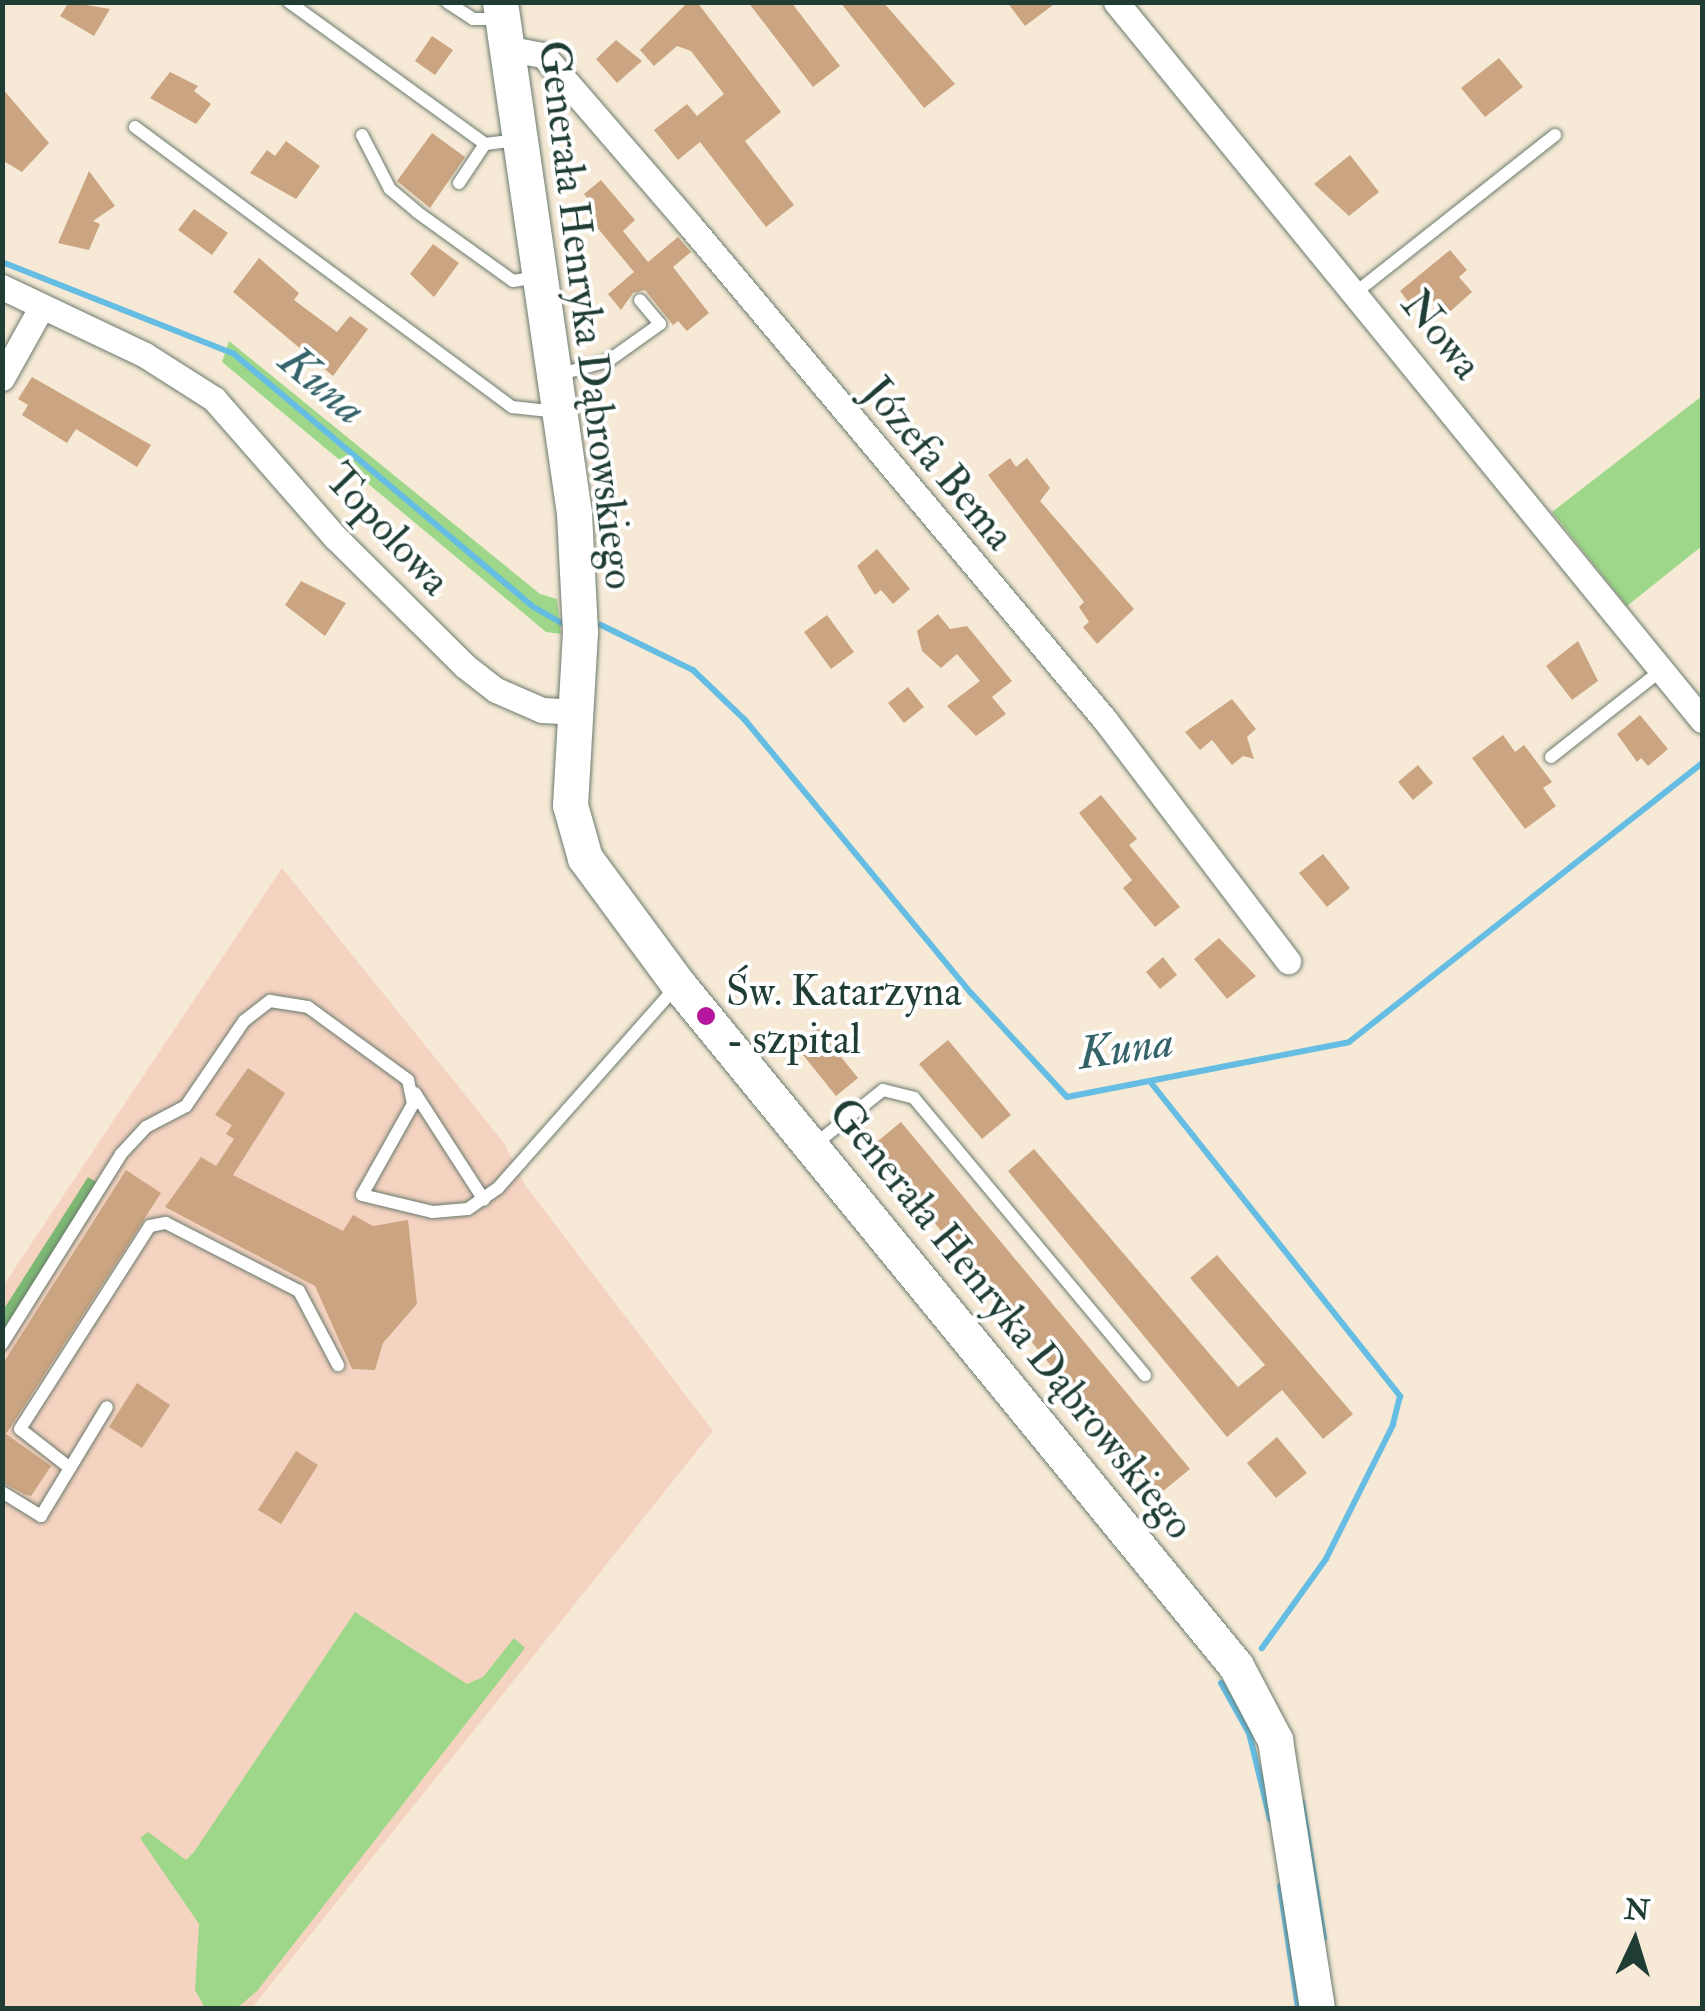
<!DOCTYPE html>
<html>
<head>
<meta charset="utf-8">
<style>
  body { margin:0 }
  #map { position:relative; width:1705px; height:2011px; overflow:hidden; background:#f6ead6; font-family:"IM FELL Double Pica",serif }
  div>[style] { position:absolute }
  .built>* { inset:0; background:#f5d3c1 }
  .green>* { inset:0; background:#9ed789 }
  .forest>* { inset:0; background:#7eb875 }
  .stream>* { height:6px; margin:-3px; padding:0 3px; transform-origin:3px; border-radius:3px; background:#65bde3 }
  .building>* { inset:0; background:#cba581 }
  .roads { filter:drop-shadow(0 0 2px #6a7a6d) drop-shadow(0 0 2px #6a7a6d) }
  .lane>* { height:12px; margin:-6px; padding:0 6px; transform-origin:6px; border-radius:6px; background:#fff }
  .street>* { height:25px; margin:-12.5px; padding:0 12.5px; transform-origin:12.5px; border-radius:12.5px; background:#fff }
  .secondary>* { height:35px; margin:-17.5px; padding:0 17.5px; transform-origin:17.5px; border-radius:17.5px; background:#fff }
  .dots>* { width:28px; height:28px; translate:-50% -50%; box-sizing:border-box; border:5px solid #fff; border-radius:50% }
  span { translate:-50% -50%; white-space:nowrap; text-align:center; line-height:1.15; -webkit-text-stroke:8px #fff; paint-order:stroke }
  .street-label { font-size:42px; color:#1f3d34 }
  .poi-label { font-size:42px; color:#1f3d34 }
  .left { translate:0 -50%; text-align:left }
  .water-label { font-size:45px; color:#346369; font-style:italic }
  .frame { position:absolute; inset:0; border:5px solid #1f3d34; pointer-events:none }
  .north { position:absolute; left:1585px; top:1891px; width:100px; height:100px; -webkit-text-stroke:8px #fff; paint-order:stroke; rotate:4deg; font-size:28px; font-weight:700; line-height:40px; text-align:center; color:#1f3d34 }
  .north::after { content:''; display:block; margin:auto; width:35px; height:45px; background:#1f3d34; clip-path:polygon(50% 0,100% 100%,50% 72%,0 100%) }
</style>
</head>
<body>
<div id="map">
  <div class="built">
    <div style="clip-path:polygon(282px 868px,504px 1143px,525px 1185px,713px 1431px,252px 2008px,3px 2008px,3px 1286px)"></div>
  </div>
  <div class="green">
    <div style="clip-path:polygon(229px 341px,540px 594px,557px 599px,561px 634px,546px 632px,222px 362px)"></div>
    <div style="clip-path:polygon(1702px 396px,1702px 546px,1627px 606px,1552px 512px)"></div>
    <div style="clip-path:polygon(355px 1612px,467px 1684px,483px 1677px,514px 1638px,525px 1648px,257px 1991px,237px 2008px,205px 2008px,195px 1990px,199px 1924px,140px 1838px,148px 1832px,186px 1860px,194px 1852px)"></div>
  </div>
  <div class="forest">
    <div style="clip-path:polygon(88px 1177px,98px 1183px,3px 1339px,2px 1312px)"></div>
  </div>
  <div class="stream">
    <div style="left:2px;top:262px;width:250px;rotate:21.6deg"></div>
    <div style="left:234px;top:354px;width:390px;rotate:40.2deg"></div>
    <div style="left:532px;top:606px;width:34px;rotate:30deg"></div>
    <div style="left:601px;top:625px;width:102px;rotate:26.1deg"></div>
    <div style="left:693px;top:670px;width:72px;rotate:43.9deg"></div>
    <div style="left:745px;top:720px;width:356px;rotate:50.4deg"></div>
    <div style="left:972px;top:994px;width:140px;rotate:47.3deg"></div>
    <div style="left:1067px;top:1097px;width:287px;rotate:-11deg"></div>
    <div style="left:1349px;top:1042px;width:450px;rotate:-38.3deg"></div>
    <div style="left:1152px;top:1084px;width:399px;rotate:51.5deg"></div>
    <div style="left:1400px;top:1396px;width:30px;rotate:104deg"></div>
    <div style="left:1393px;top:1425px;width:150px;rotate:116.6deg"></div>
    <div style="left:1326px;top:1559px;width:110px;rotate:125.7deg"></div>
    <div style="left:1221px;top:1683px;width:57px;rotate:60.8deg"></div>
    <div style="left:1249px;top:1733px;width:89px;rotate:76.3deg"></div>
    <div style="left:1302px;top:1802px;width:138px;rotate:80.8deg"></div>
    <div style="left:1280px;top:1886px;width:123px;rotate:81.6deg"></div>
  </div>
  <div class="building">
    <div style="clip-path:polygon(69px 2px,110px 9px,94px 36px,60px 16px)"></div>
    <div style="clip-path:polygon(688px 2px,697px 2px,781px 112px,745px 141px,794px 205px,766px 227px,700px 142px,678px 160px,654px 130px,687px 104px,697px 116px,724px 94px,691px 51px,677px 46px,654px 66px,640px 50px)"></div>
    <div style="clip-path:polygon(748px 2px,791px 2px,840px 66px,813px 87px)"></div>
    <div style="clip-path:polygon(840px 2px,883px 2px,955px 84px,924px 108px)"></div>
    <div style="clip-path:polygon(1007px 2px,1057px 2px,1025px 26px)"></div>
    <div style="clip-path:polygon(432px 36px,453px 50px,435px 75px,415px 61px)"></div>
    <div style="clip-path:polygon(616px 40px,642px 61px,617px 83px,596px 59px)"></div>
    <div style="clip-path:polygon(1499px 58px,1523px 87px,1485px 117px,1461px 88px)"></div>
    <div style="clip-path:polygon(170px 72px,198px 86px,194px 91px,211px 104px,196px 124px,150px 98px)"></div>
    <div style="clip-path:polygon(2px 88px,49px 143px,22px 172px,2px 160px)"></div>
    <div style="clip-path:polygon(432px 133px,465px 157px,430px 208px,397px 181px)"></div>
    <div style="clip-path:polygon(286px 141px,320px 166px,296px 199px,250px 173px,267px 150px,275px 156px)"></div>
    <div style="clip-path:polygon(1350px 155px,1379px 192px,1349px 216px,1314px 184px)"></div>
    <div style="clip-path:polygon(89px 171px,115px 206px,93px 221px,100px 224px,89px 250px,58px 243px)"></div>
    <div style="clip-path:polygon(601px 180px,635px 220px,623px 231px,648px 262px,678px 237px,691px 252px,673px 267px,709px 313px,687px 331px,678px 321px,673px 325px,645px 290px,633px 293px,621px 310px,608px 294px,634px 272px,581px 208px,589px 201px,584px 194px)"></div>
    <div style="clip-path:polygon(194px 209px,228px 233px,212px 255px,178px 230px)"></div>
    <div style="clip-path:polygon(433px 244px,459px 263px,434px 297px,410px 274px)"></div>
    <div style="clip-path:polygon(1450px 250px,1467px 270px,1459px 277px,1472px 292px,1445px 316px,1429px 296px,1414px 309px,1400px 291px)"></div>
    <div style="clip-path:polygon(259px 258px,299px 293px,294px 300px,337px 332px,350px 316px,368px 329px,333px 376px,233px 292px)"></div>
    <div style="clip-path:polygon(32px 377px,151px 445px,137px 467px,76px 429px,67px 443px,22px 415px,28px 405px,18px 399px)"></div>
    <div style="clip-path:polygon(1010px 458px,1016px 467px,1027px 458px,1050px 488px,1040px 501px,1134px 609px,1097px 644px,1083px 627px,1089px 622px,1079px 607px,1084px 602px,988px 475px)"></div>
    <div style="clip-path:polygon(877px 549px,910px 589px,893px 604px,881px 590px,875px 595px,857px 566px)"></div>
    <div style="clip-path:polygon(301px 581px,346px 603px,325px 636px,285px 605px)"></div>
    <div style="clip-path:polygon(938px 614px,950px 629px,967px 626px,1012px 681px,992px 697px,1006px 714px,976px 736px,947px 706px,980px 681px,957px 654px,941px 668px,922px 651px,917px 631px)"></div>
    <div style="clip-path:polygon(827px 615px,854px 652px,831px 669px,804px 632px)"></div>
    <div style="clip-path:polygon(1578px 641px,1598px 681px,1572px 700px,1546px 666px)"></div>
    <div style="clip-path:polygon(908px 687px,924px 707px,904px 723px,888px 703px)"></div>
    <div style="clip-path:polygon(1232px 699px,1256px 729px,1247px 737px,1254px 759px,1243px 756px,1232px 765px,1212px 740px,1200px 750px,1185px 732px)"></div>
    <div style="clip-path:polygon(1640px 715px,1668px 749px,1648px 766px,1641px 758px,1637px 762px,1617px 734px)"></div>
    <div style="clip-path:polygon(1503px 735px,1515px 752px,1524px 745px,1552px 782px,1543px 788px,1556px 806px,1525px 829px,1472px 758px)"></div>
    <div style="clip-path:polygon(1418px 765px,1433px 783px,1413px 800px,1398px 782px)"></div>
    <div style="clip-path:polygon(1101px 795px,1137px 839px,1129px 845px,1180px 907px,1155px 927px,1123px 888px,1132px 880px,1079px 813px)"></div>
    <div style="clip-path:polygon(1323px 854px,1350px 888px,1327px 907px,1299px 873px)"></div>
    <div style="clip-path:polygon(1219px 938px,1256px 976px,1227px 999px,1194px 959px)"></div>
    <div style="clip-path:polygon(1163px 957px,1177px 975px,1160px 989px,1146px 972px)"></div>
    <div style="clip-path:polygon(817px 1027px,858px 1078px,836px 1096px,795px 1045px)"></div>
    <div style="clip-path:polygon(948px 1040px,1011px 1115px,982px 1139px,919px 1064px)"></div>
    <div style="clip-path:polygon(248px 1068px,285px 1093px,233px 1175px,343px 1231px,353px 1215px,373px 1226px,408px 1220px,417px 1304px,383px 1343px,375px 1370px,352px 1369px,315px 1286px,165px 1207px,201px 1157px,216px 1166px,234px 1139px,226px 1134px,232px 1125px,215px 1115px)"></div>
    <div style="clip-path:polygon(901px 1122px,1190px 1469px,1157px 1496px,872px 1146px)"></div>
    <div style="clip-path:polygon(1034px 1149px,1238px 1387px,1265px 1365px,1190px 1278px,1217px 1255px,1353px 1414px,1323px 1439px,1282px 1390px,1227px 1437px,1008px 1171px)"></div>
    <div style="clip-path:polygon(126px 1170px,161px 1193px,6px 1434px,51px 1466px,31px 1496px,26px 1495px,2px 1482px,2px 1365px)"></div>
    <div style="clip-path:polygon(137px 1383px,170px 1405px,142px 1448px,109px 1427px)"></div>
    <div style="clip-path:polygon(1277px 1437px,1307px 1473px,1276px 1498px,1247px 1463px)"></div>
    <div style="clip-path:polygon(296px 1451px,318px 1465px,281px 1524px,258px 1510px)"></div>
  </div>
  <div class="roads">
    <div class="lane">
      <div style="left:289px;top:2px;width:242px;rotate:35.9deg"></div>
      <div style="left:447px;top:2px;width:31px;rotate:33deg"></div>
      <div style="left:473px;top:19px;width:27px"></div>
      <div style="left:135px;top:127px;width:470px;rotate:36.6deg"></div>
      <div style="left:512px;top:407px;width:46px;rotate:6.2deg"></div>
      <div style="left:362px;top:135px;width:61px;rotate:62.6deg"></div>
      <div style="left:390px;top:189px;width:35px;rotate:40deg"></div>
      <div style="left:417px;top:212px;width:118px;rotate:35.7deg"></div>
      <div style="left:513px;top:281px;width:26px;rotate:-9deg"></div>
      <div style="left:459px;top:183px;width:47px;rotate:-56.3deg"></div>
      <div style="left:485px;top:144px;width:33px;rotate:-7deg"></div>
      <div style="left:1355px;top:293px;width:255px;rotate:-38.3deg"></div>
      <div style="left:557px;top:375px;width:53px;rotate:-15.4deg"></div>
      <div style="left:608px;top:361px;width:64px;rotate:-35.4deg"></div>
      <div style="left:660px;top:324px;width:31px;rotate:-130deg"></div>
      <div style="left:1551px;top:757px;width:142px;rotate:-38.2deg"></div>
      <div style="left:415px;top:1093px;width:127px;rotate:57.2deg"></div>
      <div style="left:814px;top:1145px;width:88px;rotate:-38.6deg"></div>
      <div style="left:883px;top:1090px;width:32px;rotate:14deg"></div>
      <div style="left:914px;top:1098px;width:361px;rotate:50.2deg"></div>
      <div style="left:2px;top:1344px;width:224px;rotate:-57.9deg"></div>
      <div style="left:121px;top:1154px;width:37px;rotate:-47deg"></div>
      <div style="left:146px;top:1127px;width:45px;rotate:-27.7deg"></div>
      <div style="left:186px;top:1106px;width:103px;rotate:-55.7deg"></div>
      <div style="left:244px;top:1021px;width:33px;rotate:-38deg"></div>
      <div style="left:270px;top:1001px;width:38px;rotate:9deg"></div>
      <div style="left:308px;top:1007px;width:124px;rotate:36.1deg"></div>
      <div style="left:408px;top:1080px;width:25px;rotate:78deg"></div>
      <div style="left:413px;top:1104px;width:104px;rotate:119.3deg"></div>
      <div style="left:362px;top:1195px;width:73px;rotate:13.5deg"></div>
      <div style="left:433px;top:1212px;width:35px;rotate:-5deg"></div>
      <div style="left:468px;top:1209px;width:37px;rotate:-35deg"></div>
      <div style="left:498px;top:1188px;width:270px;rotate:-48.5deg"></div>
      <div style="left:70px;top:1468px;width:63px;rotate:-142deg"></div>
      <div style="left:20px;top:1429px;width:241px;rotate:-57.4deg"></div>
      <div style="left:150px;top:1226px;width:16px;rotate:-11deg"></div>
      <div style="left:166px;top:1223px;width:149px;rotate:27.1deg"></div>
      <div style="left:299px;top:1291px;width:84px;rotate:62.2deg"></div>
      <div style="left:2px;top:1492px;width:46px;rotate:31.6deg"></div>
      <div style="left:41px;top:1516px;width:127px;rotate:-58.8deg"></div>
    </div>
    <div class="street">
      <div style="left:1116px;top:2px;width:927px;rotate:50.78deg"></div>
      <div style="left:506px;top:48px;width:38px;rotate:11deg"></div>
      <div style="left:543px;top:55px;width:222px;rotate:49.2deg"></div>
      <div style="left:688px;top:223px;width:649px;rotate:50deg"></div>
      <div style="left:1105px;top:720px;width:303px;rotate:52.8deg"></div>
      <div style="left:2px;top:287px;width:158px;rotate:25.4deg"></div>
      <div style="left:145px;top:355px;width:82px;rotate:32.5deg"></div>
      <div style="left:214px;top:399px;width:184px;rotate:48.8deg"></div>
      <div style="left:335px;top:537px;width:183px;rotate:44.8deg"></div>
      <div style="left:465px;top:666px;width:39px;rotate:38deg"></div>
      <div style="left:496px;top:690px;width:50px;rotate:23.5deg"></div>
      <div style="left:542px;top:710px;width:33px;rotate:3deg"></div>
      <div style="left:2px;top:378px;width:82px;rotate:-60.9deg"></div>
    </div>
    <div class="secondary">
      <div style="left:500px;top:2px;width:516px;rotate:81.76deg"></div>
      <div style="left:574px;top:513px;width:119px;rotate:87.1deg"></div>
      <div style="left:580px;top:632px;width:173px;rotate:93.3deg"></div>
      <div style="left:570px;top:805px;width:55px;rotate:74.2deg"></div>
      <div style="left:585px;top:858px;width:157px;rotate:53.6deg"></div>
      <div style="left:678px;top:984px;width:881px;rotate:50.71deg"></div>
      <div style="left:1236px;top:1666px;width:84px;rotate:62.2deg"></div>
      <div style="left:1275px;top:1740px;width:271px;rotate:81.1deg"></div>
    </div>
  </div>
  <div class="dots">
    <div style="left:706px;top:1016px;background:#b5179e"></div>
  </div>
  <div class="street-label">
    <span style="left:586px;top:315px;rotate:83deg">Generała Henryka Dąbrowskiego</span>
    <span style="left:1441px;top:335px;rotate:51deg">Nowa</span>
    <span style="left:938px;top:464px;rotate:50deg">Józefa Bema</span>
    <span style="left:387px;top:530px;rotate:47deg">Topolowa</span>
    <span style="left:1011px;top:1319px;rotate:51deg">Generała Henryka Dąbrowskiego</span>
  </div>
  <div class="poi-label">
    <span class="left" style="left:726px;top:1016px">Św. Katarzyna<br>- szpital</span>
  </div>
  <div class="water-label">
    <span style="left:322px;top:386px;rotate:40deg">Kuna</span>
    <span style="left:1126px;top:1049px;rotate:-8deg">Kuna</span>
  </div>
  <div class="frame"></div>
  <div class="north">N</div>
</div>
</body>
</html>
